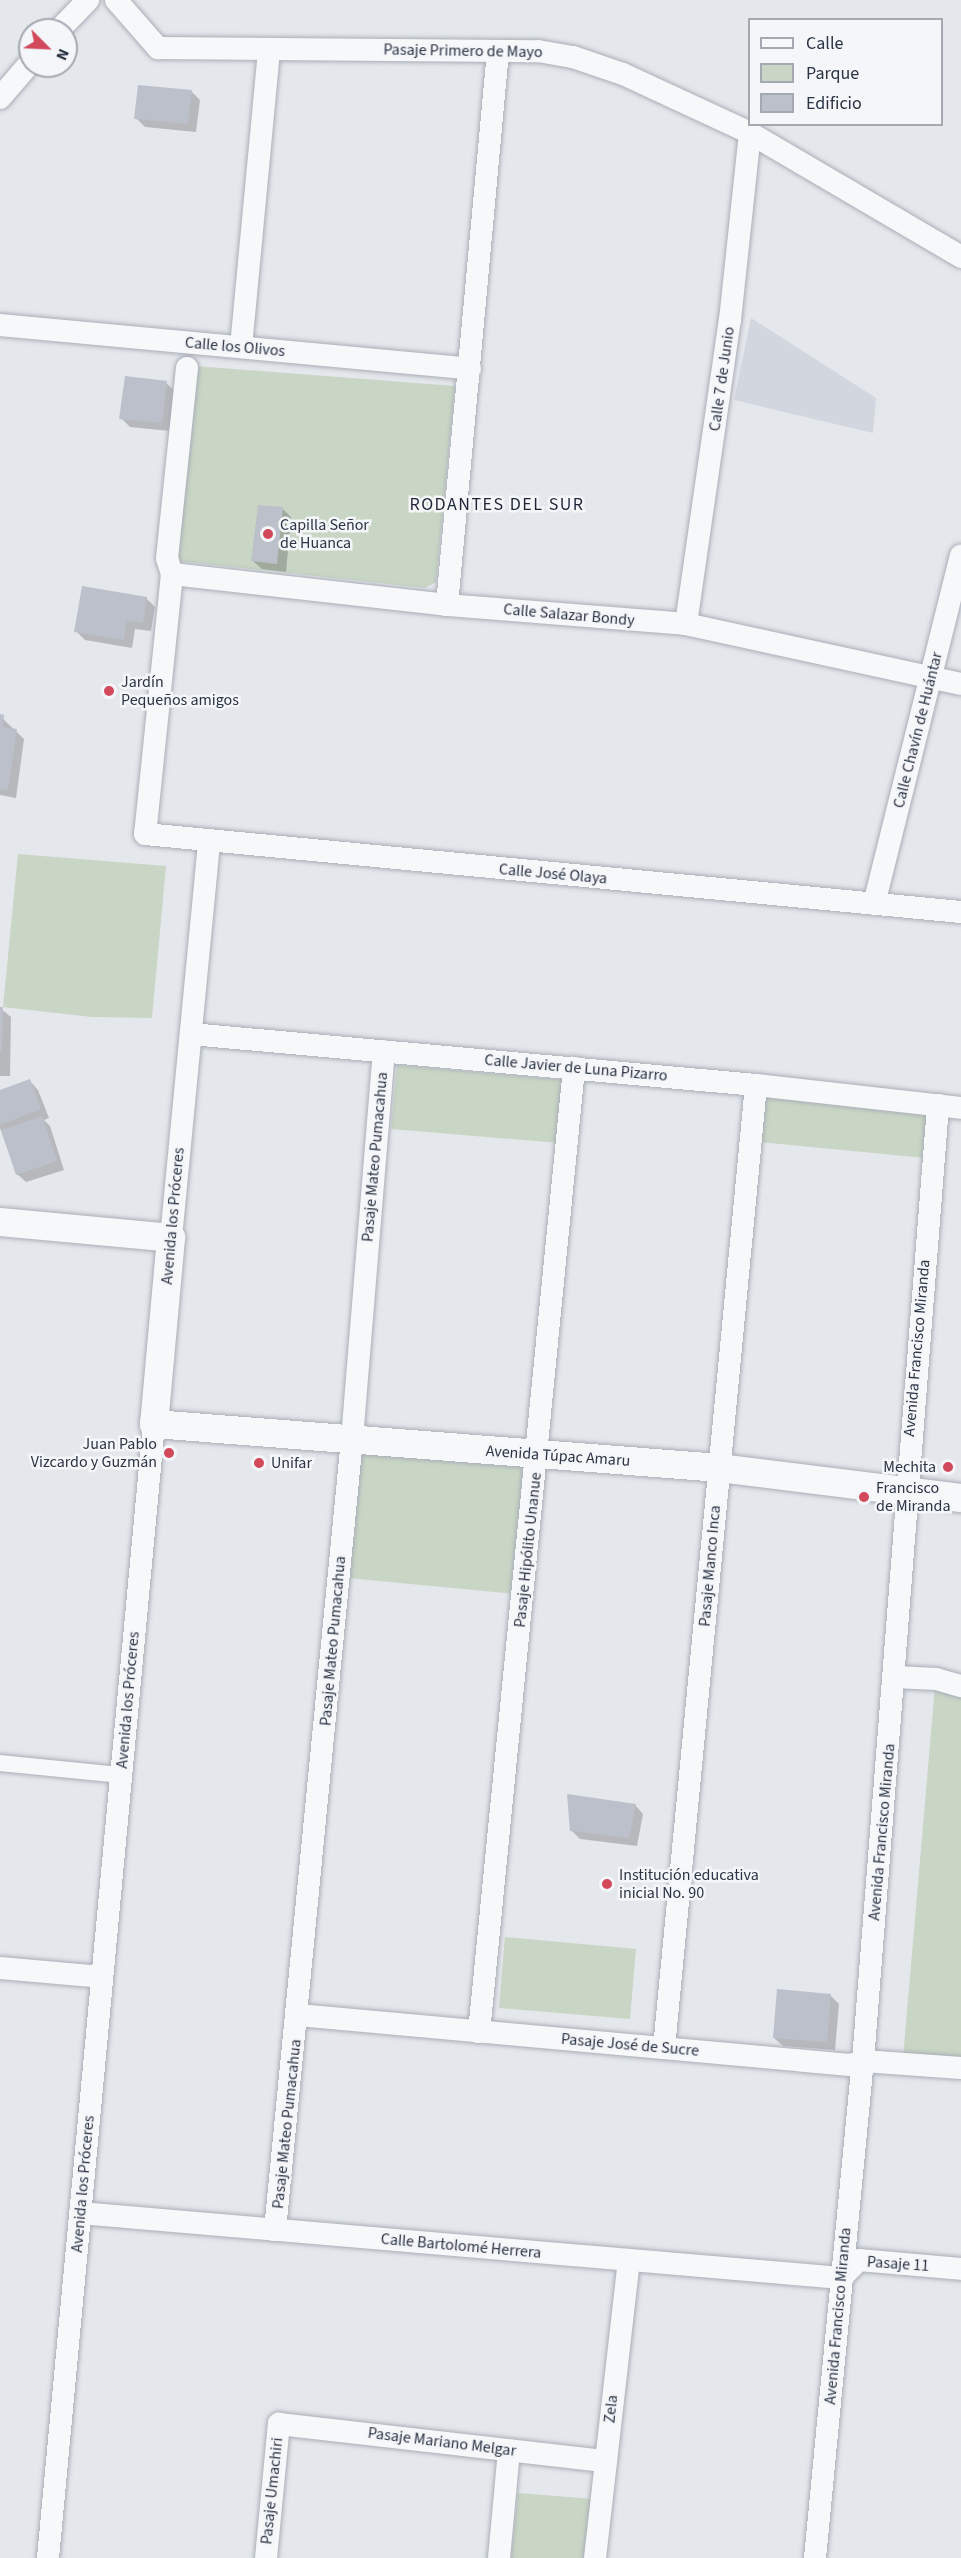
<!DOCTYPE html>
<html>
<head>
<meta charset="utf-8">
<style>
  body { margin:0 }
  #map { position:relative; width:961px; height:2558px; overflow:hidden; background:#e4e7ec; font-family:"Source Sans 3",sans-serif }
  div>[style] { position:absolute }
  .built>* { inset:0; background:#d2d6de }
  .green>* { inset:0; background:#c9d6c5 }
  .shadow>* { inset:0; background:#0003 }
  .building>* { inset:0; background:#bbc0ca }
  .roads { filter:drop-shadow(0 0 2px #a9aeb7) drop-shadow(0 0 2px #a9aeb7) }
  .pedestrian>* { height:16px; margin:-8px; padding:0 8px; transform-origin:8px; border-radius:8px; background:#f7f8fa }
  .minor>* { height:22px; margin:-11px; padding:0 11px; transform-origin:11px; border-radius:11px; background:#f7f8fa }
  .tertiary>* { height:28px; margin:-14px; padding:0 14px; transform-origin:14px; border-radius:14px; background:#f7f8fa }
  .dots>* { width:16px; height:16px; translate:-50% -50%; box-sizing:border-box; border:3px solid #f4f6f9; border-radius:50% }
  span { translate:-50% -50%; white-space:nowrap; text-align:center; line-height:1.15; -webkit-text-stroke:5px #f4f6f9; paint-order:stroke }
  .street-label { font-size:16px; color:#2b3445 }
  .poi-label { font-size:16px; color:#2b3445 }
  .left { translate:0 -50%; text-align:left }
  .right { translate:-100% -50%; text-align:right }
  .neighbourhood-label { font-size:18px; color:#1d2536; letter-spacing:1.5px }
  .legend { position:absolute; left:748px; top:18px; width:195px; height:108px; box-sizing:border-box; background:#f4f6f9; border:2px solid #a4a8b1; margin:0; padding:8px 10px; list-style:none; font-size:18px; color:#2b3445 }
  .legend li { display:flex; align-items:center; gap:12px; height:30px }
  .legend b { width:30px; border:2px solid #a4a8b1 }
  .north { position:absolute; left:18px; top:18px; width:60px; height:60px; box-sizing:border-box; background:#f4f6f9; border:2px solid #a4a8b1; border-radius:50%; rotate:114deg; font-size:16px; font-weight:700; line-height:24px; text-align:center; color:#2b3445 }
  .north::after { content:''; display:block; margin:auto; width:21px; height:27px; background:#d1495b; clip-path:polygon(50% 0,100% 100%,50% 72%,0 100%) }
</style>
</head>
<body>
<div id="map">
  <div class="built">
    <div style="clip-path:polygon(751px 318px,876px 398px,873px 433px,734px 400px)"></div>
  </div>
  <div class="green">
    <div style="clip-path:polygon(195px 366px,455px 386px,436px 582px,425px 588px,178px 561px)"></div>
    <div style="clip-path:polygon(18px 854px,166px 866px,152px 1018px,92px 1017px,3px 1007px)"></div>
    <div style="clip-path:polygon(397px 1065px,564px 1080px,559px 1143px,391px 1129px)"></div>
    <div style="clip-path:polygon(765px 1096px,929px 1113px,925px 1158px,760px 1142px)"></div>
    <div style="clip-path:polygon(361px 1451px,528px 1467px,515px 1594px,348px 1578px)"></div>
    <div style="clip-path:polygon(935px 1686px,961px 1694px,961px 2062px,903px 2058px)"></div>
    <div style="clip-path:polygon(505px 1937px,636px 1949px,630px 2019px,499px 2008px)"></div>
    <div style="clip-path:polygon(518px 2493px,593px 2499px,587px 2558px,511px 2558px)"></div>
  </div>
  <div class="shadow">
    <div style="clip-path:polygon(191px 91px,200px 100px,196px 132px,145px 127px,136px 118px)"></div>
    <div style="clip-path:polygon(166px 383px,175px 391px,170px 431px,130px 427px,121px 418px)"></div>
    <div style="clip-path:polygon(283px 509px,291px 517px,286px 572px,262px 569px,253px 561px)"></div>
    <div style="clip-path:polygon(146px 598px,155px 607px,151px 631px,135px 629px,132px 648px,85px 640px,76px 631px)"></div>
    <div style="clip-path:polygon(0 716px,24px 739px,16px 798px,0 795px)"></div>
    <div style="clip-path:polygon(0 1008px,11px 1017px,10px 1076px,0 1076px)"></div>
    <div style="clip-path:polygon(30px 1081px,38px 1090px,49px 1118px,44px 1120px,50px 1126px,64px 1170px,26px 1182px,17px 1174px,0 1128px,0 1092px)"></div>
    <div style="clip-path:polygon(635px 1805px,643px 1814px,637px 1846px,580px 1839px,571px 1830px)"></div>
    <div style="clip-path:polygon(830px 1995px,839px 2004px,835px 2050px,783px 2046px,774px 2038px)"></div>
  </div>
  <div class="building">
    <div style="clip-path:polygon(138px 85px,192px 90px,188px 124px,134px 119px)"></div>
    <div style="clip-path:polygon(125px 376px,167px 381px,162px 423px,119px 419px)"></div>
    <div style="clip-path:polygon(258px 505px,283px 507px,277px 564px,251px 561px)"></div>
    <div style="clip-path:polygon(82px 586px,147px 597px,143px 623px,127px 621px,124px 640px,74px 632px)"></div>
    <div style="clip-path:polygon(0 714px,4px 715px,3px 727px,17px 729px,8px 790px,0 789px)"></div>
    <div style="clip-path:polygon(0 1007px,3px 1007px,2px 1052px,0 1052px)"></div>
    <div style="clip-path:polygon(30px 1079px,41px 1109px,0 1125px,0 1090px)"></div>
    <div style="clip-path:polygon(42px 1116px,57px 1161px,16px 1175px,1px 1130px)"></div>
    <div style="clip-path:polygon(567px 1794px,636px 1804px,629px 1838px,570px 1831px)"></div>
    <div style="clip-path:polygon(777px 1989px,831px 1994px,827px 2042px,773px 2038px)"></div>
  </div>
  <div class="roads">
    <div class="pedestrian">
      <div style="left:0;top:1763px;width:122px;rotate:5.7deg"></div>
    </div>
    <div class="minor">
      <div style="left:116px;top:0;width:64px;rotate:48.8deg"></div>
      <div style="left:158px;top:48px;width:380px;rotate:0.5deg"></div>
      <div style="left:538px;top:51px;width:36px;rotate:10deg"></div>
      <div style="left:573px;top:57px;width:53px;rotate:18.8deg"></div>
      <div style="left:623px;top:74px;width:140px;rotate:24.9deg"></div>
      <div style="left:750px;top:133px;width:245px;rotate:30.4deg"></div>
      <div style="left:59px;top:30px;width:42px;rotate:-46deg"></div>
      <div style="left:0;top:98px;width:46px;rotate:-49.4deg"></div>
      <div style="left:0;top:325px;width:472px;rotate:5.3deg"></div>
      <div style="left:241px;top:347px;width:299px;rotate:-84.6deg"></div>
      <div style="left:187px;top:368px;width:191px;rotate:96deg"></div>
      <div style="left:167px;top:558px;width:17px;rotate:73deg"></div>
      <div style="left:172px;top:574px;width:261px;rotate:95.9deg"></div>
      <div style="left:145px;top:834px;width:820px;rotate:5.46deg"></div>
      <div style="left:172px;top:574px;width:277px;rotate:6.4deg"></div>
      <div style="left:447px;top:605px;width:240px;rotate:4.5deg"></div>
      <div style="left:686px;top:624px;width:281px;rotate:12.3deg"></div>
      <div style="left:447px;top:605px;width:556px;rotate:-84.74deg"></div>
      <div style="left:686px;top:624px;width:307px;rotate:-81.8deg"></div>
      <div style="left:730px;top:320px;width:188px;rotate:-83.9deg"></div>
      <div style="left:874px;top:904px;width:359px;rotate:-76deg"></div>
      <div style="left:191px;top:1034px;width:567px;rotate:5.16deg"></div>
      <div style="left:756px;top:1085px;width:206px;rotate:6.4deg"></div>
      <div style="left:171px;top:1238px;width:398px;rotate:-84.5deg"></div>
      <div style="left:895px;top:1677px;width:41px;rotate:2.8deg"></div>
      <div style="left:936px;top:1679px;width:26px;rotate:16deg"></div>
      <div style="left:0;top:1968px;width:102px;rotate:5deg"></div>
      <div style="left:298px;top:2015px;width:554px;rotate:5.18deg"></div>
      <div style="left:850px;top:2065px;width:14px;rotate:-17deg"></div>
      <div style="left:863px;top:2061px;width:98px;rotate:4.1deg"></div>
      <div style="left:479px;top:2032px;width:969px;rotate:-84.37deg"></div>
      <div style="left:664px;top:2048px;width:967px;rotate:-84.54deg"></div>
      <div style="left:80px;top:2213px;width:764px;rotate:4.88deg"></div>
      <div style="left:841px;top:2278px;width:25px;rotate:-45deg"></div>
      <div style="left:859px;top:2260px;width:102px;rotate:5deg"></div>
      <div style="left:275px;top:2230px;width:795px;rotate:-84.44deg"></div>
      <div style="left:352px;top:1439px;width:389px;rotate:-85.3deg"></div>
      <div style="left:48px;top:2558px;width:1139px;rotate:-84.66deg"></div>
      <div style="left:266px;top:2558px;width:135px;rotate:-84.5deg"></div>
      <div style="left:279px;top:2424px;width:329px;rotate:6.5deg"></div>
      <div style="left:499px;top:2558px;width:108px;rotate:-84.7deg"></div>
      <div style="left:595px;top:2558px;width:300px;rotate:-83.5deg"></div>
      <div style="left:815px;top:2558px;width:499px;rotate:-84.5deg"></div>
      <div style="left:863px;top:2061px;width:959px;rotate:-85.51deg"></div>
    </div>
    <div class="tertiary">
      <div style="left:0;top:1222px;width:172px;rotate:5.3deg"></div>
      <div style="left:171px;top:1238px;width:187px;rotate:95.2deg"></div>
      <div style="left:154px;top:1424px;width:568px;rotate:4.45deg"></div>
      <div style="left:720px;top:1468px;width:243px;rotate:7.1deg"></div>
    </div>
  </div>
  <div class="dots">
    <div style="left:268px;top:534px;background:#d1495b"></div>
    <div style="left:109px;top:691px;background:#d1495b"></div>
    <div style="left:169px;top:1453px;background:#d1495b"></div>
    <div style="left:259px;top:1463px;background:#d1495b"></div>
    <div style="left:948px;top:1467px;background:#d1495b"></div>
    <div style="left:864px;top:1497px;background:#d1495b"></div>
    <div style="left:607px;top:1884px;background:#d1495b"></div>
  </div>
  <div class="street-label">
    <span style="left:463px;top:51px;rotate:1deg">Pasaje Primero de Mayo</span>
    <span style="left:235px;top:347px;rotate:5deg">Calle los Olivos</span>
    <span style="left:722px;top:379px;rotate:-82deg">Calle 7 de Junio</span>
    <span style="left:569px;top:615px;rotate:5deg">Calle Salazar Bondy</span>
    <span style="left:918px;top:730px;rotate:-76deg">Calle Chavín de Huántar</span>
    <span style="left:553px;top:874px;rotate:5deg">Calle José Olaya</span>
    <span style="left:576px;top:1068px;rotate:5deg">Calle Javier de Luna Pizarro</span>
    <span style="left:375px;top:1157px;rotate:-85deg">Pasaje Mateo Pumacahua</span>
    <span style="left:173px;top:1216px;rotate:-85deg">Avenida los Próceres</span>
    <span style="left:917px;top:1348px;rotate:-85deg">Avenida Francisco Miranda</span>
    <span style="left:558px;top:1456px;rotate:4deg">Avenida Túpac Amaru</span>
    <span style="left:528px;top:1550px;rotate:-84deg">Pasaje Hipólito Unanue</span>
    <span style="left:710px;top:1566px;rotate:-85deg">Pasaje Manco Inca</span>
    <span style="left:333px;top:1641px;rotate:-85deg">Pasaje Mateo Pumacahua</span>
    <span style="left:128px;top:1700px;rotate:-85deg">Avenida los Próceres</span>
    <span style="left:882px;top:1832px;rotate:-85deg">Avenida Francisco Miranda</span>
    <span style="left:630px;top:2045px;rotate:5deg">Pasaje José de Sucre</span>
    <span style="left:287px;top:2124px;rotate:-84deg">Pasaje Mateo Pumacahua</span>
    <span style="left:83px;top:2184px;rotate:-85deg">Avenida los Próceres</span>
    <span style="left:461px;top:2246px;rotate:5deg">Calle Bartolomé Herrera</span>
    <span style="left:898px;top:2264px;rotate:4deg">Pasaje 11</span>
    <span style="left:838px;top:2316px;rotate:-85deg">Avenida Francisco Miranda</span>
    <span style="left:611px;top:2409px;rotate:-84deg">Zela</span>
    <span style="left:442px;top:2442px;rotate:7deg">Pasaje Mariano Melgar</span>
    <span style="left:272px;top:2491px;rotate:-84deg">Pasaje Umachiri</span>
  </div>
  <div class="poi-label">
    <span class="left" style="left:280px;top:534px">Capilla Señor<br>de Huanca</span>
    <span class="left" style="left:121px;top:691px">Jardín<br>Pequeños amigos</span>
    <span class="right" style="left:157px;top:1453px">Juan Pablo<br>Vizcardo y Guzmán</span>
    <span class="left" style="left:271px;top:1463px">Unifar</span>
    <span class="right" style="left:936px;top:1467px">Mechita</span>
    <span class="left" style="left:876px;top:1497px">Francisco<br>de Miranda</span>
    <span class="left" style="left:619px;top:1884px">Institución educativa<br>inicial No. 90</span>
  </div>
  <div class="neighbourhood-label">
    <span style="left:497px;top:505px">RODANTES DEL SUR</span>
  </div>
  <ul class="legend">
  <li><b style="height:8px;background:#f7f8fa"></b>Calle</li>
  <li><b style="height:16px;background:#c9d6c5"></b>Parque</li>
  <li><b style="height:16px;background:#bbc0ca"></b>Edificio</li>
  </ul>
  <div class="north">N</div>
</div>
</body>
</html>
